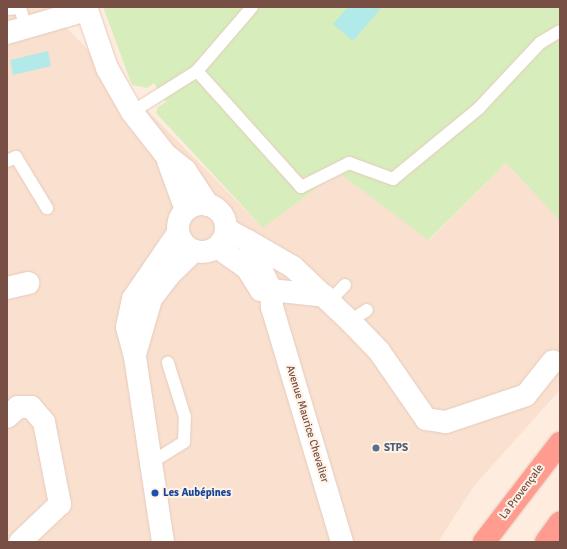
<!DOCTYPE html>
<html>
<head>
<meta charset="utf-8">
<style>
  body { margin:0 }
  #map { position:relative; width:567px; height:549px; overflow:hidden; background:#feeddf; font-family:Signika,sans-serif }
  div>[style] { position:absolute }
  .residential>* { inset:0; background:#f9e0cf }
  .green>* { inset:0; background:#d7edbc }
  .water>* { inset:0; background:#b2e9e9 }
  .roads { filter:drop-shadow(0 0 1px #e5cabd) drop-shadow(0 0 1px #e5cabd) }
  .service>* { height:12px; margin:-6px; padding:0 6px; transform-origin:6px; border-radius:6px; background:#fff }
  .minor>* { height:22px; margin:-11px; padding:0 11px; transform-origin:11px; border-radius:11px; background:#fff }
  .tertiary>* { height:22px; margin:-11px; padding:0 11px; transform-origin:11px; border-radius:11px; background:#fff }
  .tertiary>.ring { margin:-11px; padding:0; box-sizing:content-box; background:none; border:22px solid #fff; border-radius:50% }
  .motorway>* { height:22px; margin:-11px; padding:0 11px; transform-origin:11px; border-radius:11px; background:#ff9c8f }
  .dots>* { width:11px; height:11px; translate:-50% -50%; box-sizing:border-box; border:2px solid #fff2e7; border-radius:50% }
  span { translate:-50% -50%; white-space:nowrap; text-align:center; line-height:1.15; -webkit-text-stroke:4px #fff2e7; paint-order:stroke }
  .street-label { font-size:11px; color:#774f44 }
  .service-label { font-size:11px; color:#4e5e75; font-weight:700 }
  .left { translate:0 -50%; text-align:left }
  .transit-label { font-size:11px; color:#164399; font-weight:700 }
  .frame { position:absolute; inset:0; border:8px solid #774f44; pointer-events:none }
</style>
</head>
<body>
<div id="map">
  <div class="residential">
    <div style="clip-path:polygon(7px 7px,46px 7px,263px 228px,338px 172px,429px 240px,506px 163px,560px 221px,560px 390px,474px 486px,438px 542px,7px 542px)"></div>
  </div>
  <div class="green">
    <div style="clip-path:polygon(103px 7px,560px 7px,560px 221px,506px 163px,428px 240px,338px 172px,263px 228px,156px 113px,158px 107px,166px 102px,154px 83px,147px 88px,132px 85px)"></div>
  </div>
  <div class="water">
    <div style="clip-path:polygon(348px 7px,382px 7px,353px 41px,333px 24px)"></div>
    <div style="clip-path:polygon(48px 51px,51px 66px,13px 75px,10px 60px)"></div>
  </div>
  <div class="roads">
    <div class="service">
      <div style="left:7px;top:9px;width:13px;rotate:-4deg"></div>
      <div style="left:20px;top:8px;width:21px;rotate:73deg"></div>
      <div style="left:197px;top:71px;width:156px;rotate:48.1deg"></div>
      <div style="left:301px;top:187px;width:54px;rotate:-26.6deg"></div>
      <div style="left:349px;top:163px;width:47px;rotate:20deg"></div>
      <div style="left:393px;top:179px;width:112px;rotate:-39.5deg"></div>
      <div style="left:479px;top:108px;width:89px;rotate:-46.8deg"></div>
      <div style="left:540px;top:43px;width:23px;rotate:-31deg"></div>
      <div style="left:132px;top:112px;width:77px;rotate:-32.2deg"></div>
      <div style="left:197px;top:71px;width:84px;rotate:-49.3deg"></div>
      <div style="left:7px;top:161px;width:10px;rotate:-24deg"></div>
      <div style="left:16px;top:157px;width:60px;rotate:58.7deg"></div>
      <div style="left:330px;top:301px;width:22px;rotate:-47deg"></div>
      <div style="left:350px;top:321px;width:20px;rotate:-33deg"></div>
      <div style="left:152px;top:462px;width:38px;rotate:-32deg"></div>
      <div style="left:184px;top:442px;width:25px;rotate:-88deg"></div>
      <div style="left:185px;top:417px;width:57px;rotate:-107.5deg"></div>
    </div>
    <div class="minor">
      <div style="left:7px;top:33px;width:82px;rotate:-16.2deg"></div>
      <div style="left:226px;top:229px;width:25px;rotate:29deg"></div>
      <div style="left:248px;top:241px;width:54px;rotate:64.9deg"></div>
      <div style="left:271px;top:290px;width:17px;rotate:87deg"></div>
      <div style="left:272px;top:307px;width:245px;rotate:73.4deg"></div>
      <div style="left:248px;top:241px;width:52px;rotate:30deg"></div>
      <div style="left:293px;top:267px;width:79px;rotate:43.5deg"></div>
      <div style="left:350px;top:321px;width:42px;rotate:46deg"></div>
      <div style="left:379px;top:351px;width:83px;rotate:55.3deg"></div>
      <div style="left:426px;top:419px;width:20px;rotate:9deg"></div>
      <div style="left:446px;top:422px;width:84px;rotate:-18.6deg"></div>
      <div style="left:526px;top:395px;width:43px;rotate:-51.5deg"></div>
      <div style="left:217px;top:247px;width:37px;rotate:35deg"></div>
      <div style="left:247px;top:268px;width:26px;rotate:58deg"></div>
      <div style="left:7px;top:288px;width:22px;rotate:-13deg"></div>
      <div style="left:271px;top:290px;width:54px;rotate:6.3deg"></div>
      <div style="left:7px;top:417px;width:15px;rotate:-42deg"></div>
      <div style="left:18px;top:407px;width:13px"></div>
      <div style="left:31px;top:407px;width:20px;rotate:49deg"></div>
      <div style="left:44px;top:422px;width:84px;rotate:79deg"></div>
      <div style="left:60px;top:504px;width:55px;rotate:136.5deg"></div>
    </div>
    <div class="tertiary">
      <div style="left:86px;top:7px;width:65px;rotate:71deg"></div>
      <div style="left:107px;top:68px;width:51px;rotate:60.4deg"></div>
      <div style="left:132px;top:112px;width:53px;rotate:51.8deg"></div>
      <div style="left:165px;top:154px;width:26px;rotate:39deg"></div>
      <div style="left:185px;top:170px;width:42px;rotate:56.7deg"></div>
      <div style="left:168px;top:161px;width:52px;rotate:69.8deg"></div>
      <div class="ring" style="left:178px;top:204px;width:26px;height:26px"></div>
      <div style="left:136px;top:351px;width:54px;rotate:-73.9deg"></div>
      <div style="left:151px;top:299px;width:30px;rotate:-53deg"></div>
      <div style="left:169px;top:275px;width:35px;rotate:-44deg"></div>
      <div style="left:163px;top:542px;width:187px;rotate:-98.6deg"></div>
      <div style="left:135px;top:357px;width:31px;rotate:-105deg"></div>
      <div style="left:127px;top:327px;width:29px;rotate:-78deg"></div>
      <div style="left:133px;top:299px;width:80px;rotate:-55.7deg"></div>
    </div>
    <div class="motorway">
      <div style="left:484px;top:542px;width:125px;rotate:-52.5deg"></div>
      <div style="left:546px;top:542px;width:24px;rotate:-54deg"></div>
    </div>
  </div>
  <div class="dots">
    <div style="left:376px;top:448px;background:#5c6f8a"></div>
    <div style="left:155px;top:493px;background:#1a4fb4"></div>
  </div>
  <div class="street-label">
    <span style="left:307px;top:424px;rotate:73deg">Avenue Maurice Chevalier</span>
    <span style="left:522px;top:492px;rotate:-53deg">La Provençale</span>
  </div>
  <div class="service-label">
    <span class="left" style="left:384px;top:448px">STPS</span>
  </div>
  <div class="transit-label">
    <span class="left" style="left:163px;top:493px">Les Aubépines</span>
  </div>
  <div class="frame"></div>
</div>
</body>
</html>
